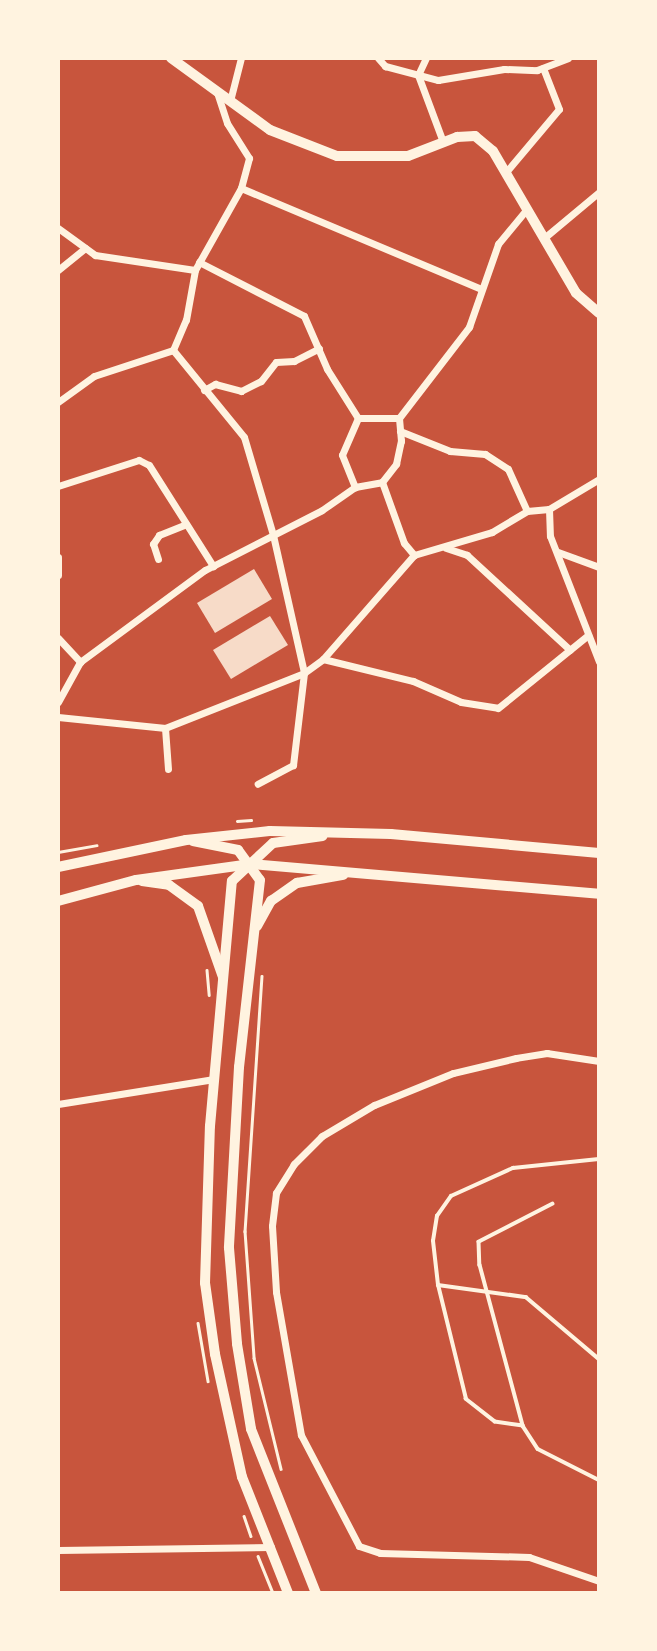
<!DOCTYPE html>
<html>
<head>
<meta charset="utf-8">
<style>
  body { margin:0 }
  #map { position:relative; width:657px; height:1651px; overflow:hidden; background:#c8553d; font-family:"Fira Sans",sans-serif }
  div>[style] { position:absolute }
  .building>* { inset:0; background:#f7dbc8 }
  .path>* { height:2.5px; margin:-1.25px; padding:0 1.25px; transform-origin:1.25px; border-radius:1.25px; background:#fff3e0 }
  .service>* { height:3.5px; margin:-1.75px; padding:0 1.75px; transform-origin:1.75px; border-radius:1.75px; background:#fff3e0 }
  .minor>* { height:7px; margin:-3.5px; padding:0 3.5px; transform-origin:3.5px; border-radius:3.5px; background:#fff3e0 }
  .tertiary>* { height:10px; margin:-5px; padding:0 5px; transform-origin:5px; border-radius:5px; background:#fff3e0 }
  .secondary>* { height:10px; margin:-5px; padding:0 5px; transform-origin:5px; border-radius:5px; background:#fff3e0 }
  span { translate:-50% -50%; white-space:nowrap; text-align:center; line-height:1.15; -webkit-text-stroke:7px #fff3e0; paint-order:stroke }
  .frame { position:absolute; inset:0; border:60px solid #fff3e0; pointer-events:none }
</style>
</head>
<body>
<div id="map">
  <div class="building">
    <div style="clip-path:polygon(254px 569px,272px 599px,215px 633px,197px 603px)"></div>
    <div style="clip-path:polygon(270px 616px,288px 645px,231px 679px,213px 650px)"></div>
  </div>
  <div class="path">
    <div style="left:237px;top:821px;width:14px;rotate:-4deg"></div>
    <div style="left:58px;top:852px;width:39px;rotate:-10deg"></div>
    <div style="left:207px;top:970px;width:25px;rotate:85deg"></div>
    <div style="left:262px;top:976px;width:256px;rotate:93.8deg"></div>
    <div style="left:245px;top:1231px;width:127px;rotate:85.9deg"></div>
    <div style="left:254px;top:1358px;width:114px;rotate:76.3deg"></div>
    <div style="left:198px;top:1323px;width:59px;rotate:80.2deg"></div>
    <div style="left:244px;top:1516px;width:21px;rotate:71deg"></div>
    <div style="left:258px;top:1556px;width:40px;rotate:68deg"></div>
  </div>
  <div class="service">
    <div style="left:553px;top:1204px;width:83px;rotate:152.8deg"></div>
    <div style="left:479px;top:1242px;width:23px;rotate:88deg"></div>
    <div style="left:480px;top:1265px;width:167px;rotate:75deg"></div>
    <div style="left:523px;top:1426px;width:27px;rotate:57deg"></div>
    <div style="left:538px;top:1449px;width:68px;rotate:26.9deg"></div>
    <div style="left:438px;top:1285px;width:89px;rotate:7.8deg"></div>
    <div style="left:526px;top:1297px;width:96px;rotate:40.3deg"></div>
    <div style="left:523px;top:1426px;width:28px;rotate:-172deg"></div>
    <div style="left:495px;top:1422px;width:37px;rotate:-142deg"></div>
    <div style="left:466px;top:1399px;width:117px;rotate:-103.8deg"></div>
    <div style="left:438px;top:1285px;width:44px;rotate:-96.5deg"></div>
    <div style="left:433px;top:1241px;width:25px;rotate:-81deg"></div>
    <div style="left:437px;top:1216px;width:24px;rotate:-55deg"></div>
    <div style="left:451px;top:1196px;width:68px;rotate:-24.3deg"></div>
    <div style="left:513px;top:1168px;width:86px;rotate:-6deg"></div>
  </div>
  <div class="minor">
    <div style="left:378px;top:58px;width:11px;rotate:49deg"></div>
    <div style="left:385px;top:66px;width:55px;rotate:14.8deg"></div>
    <div style="left:438px;top:80px;width:67px;rotate:-9.5deg"></div>
    <div style="left:504px;top:69px;width:33px;rotate:2deg"></div>
    <div style="left:537px;top:70px;width:33px;rotate:-21deg"></div>
    <div style="left:418px;top:75px;width:72px;rotate:69.5deg"></div>
    <div style="left:418px;top:75px;width:19px;rotate:-65deg"></div>
    <div style="left:230px;top:101px;width:44px;rotate:-75.7deg"></div>
    <div style="left:506px;top:172px;width:82px;rotate:-49.9deg"></div>
    <div style="left:559px;top:109px;width:44px;rotate:-111.3deg"></div>
    <div style="left:241px;top:188px;width:260px;rotate:22.8deg"></div>
    <div style="left:58px;top:228px;width:46px;rotate:36.1deg"></div>
    <div style="left:95px;top:255px;width:101px;rotate:8.5deg"></div>
    <div style="left:544px;top:238px;width:72px;rotate:-39.9deg"></div>
    <div style="left:199px;top:262px;width:118px;rotate:27.2deg"></div>
    <div style="left:304px;top:316px;width:58px;rotate:66.5deg"></div>
    <div style="left:327px;top:369px;width:58px;rotate:57.7deg"></div>
    <div style="left:358px;top:418px;width:40px;rotate:113.4deg"></div>
    <div style="left:342px;top:455px;width:35px;rotate:68deg"></div>
    <div style="left:58px;top:270px;width:35px;rotate:-39deg"></div>
    <div style="left:173px;top:350px;width:112px;rotate:50.8deg"></div>
    <div style="left:244px;top:437px;width:102px;rotate:73.5deg"></div>
    <div style="left:273px;top:535px;width:141px;rotate:77.3deg"></div>
    <div style="left:304px;top:673px;width:93px;rotate:96.8deg"></div>
    <div style="left:293px;top:765px;width:40px;rotate:152deg"></div>
    <div style="left:204px;top:390px;width:13px;rotate:-29deg"></div>
    <div style="left:215px;top:384px;width:27px;rotate:15deg"></div>
    <div style="left:241px;top:391px;width:22px;rotate:-27deg"></div>
    <div style="left:261px;top:381px;width:24px;rotate:-52deg"></div>
    <div style="left:276px;top:362px;width:18px;rotate:-3deg"></div>
    <div style="left:294px;top:361px;width:28px;rotate:-27deg"></div>
    <div style="left:58px;top:402px;width:44px;rotate:-35.8deg"></div>
    <div style="left:94px;top:376px;width:83px;rotate:-18.2deg"></div>
    <div style="left:173px;top:350px;width:33px;rotate:-67deg"></div>
    <div style="left:186px;top:320px;width:51px;rotate:-79.8deg"></div>
    <div style="left:195px;top:270px;width:94px;rotate:-60.7deg"></div>
    <div style="left:241px;top:188px;width:31px;rotate:-75deg"></div>
    <div style="left:249px;top:158px;width:41px;rotate:-122.2deg"></div>
    <div style="left:227px;top:123px;width:32px;rotate:-108deg"></div>
    <div style="left:358px;top:418px;width:41px"></div>
    <div style="left:399px;top:418px;width:115px;rotate:-52.4deg"></div>
    <div style="left:469px;top:327px;width:88px;rotate:-70.7deg"></div>
    <div style="left:498px;top:244px;width:45px;rotate:-50.4deg"></div>
    <div style="left:400px;top:431px;width:54px;rotate:21.8deg"></div>
    <div style="left:450px;top:451px;width:35px;rotate:5deg"></div>
    <div style="left:485px;top:454px;width:27px;rotate:33deg"></div>
    <div style="left:508px;top:469px;width:46px;rotate:65.7deg"></div>
    <div style="left:382px;top:482px;width:65px;rotate:70.2deg"></div>
    <div style="left:404px;top:543px;width:16px;rotate:50deg"></div>
    <div style="left:58px;top:486px;width:85px;rotate:-17.8deg"></div>
    <div style="left:139px;top:460px;width:11px;rotate:27deg"></div>
    <div style="left:149px;top:465px;width:120px;rotate:57.6deg"></div>
    <div style="left:549px;top:509px;width:27px;rotate:88deg"></div>
    <div style="left:550px;top:536px;width:135px;rotate:68.7deg"></div>
    <div style="left:549px;top:509px;width:58px;rotate:-31deg"></div>
    <div style="left:446px;top:548px;width:22px;rotate:18deg"></div>
    <div style="left:467px;top:555px;width:140px;rotate:42.7deg"></div>
    <div style="left:558px;top:552px;width:44px;rotate:20.1deg"></div>
    <div style="left:58px;top:557px;width:18px;rotate:90deg"></div>
    <div style="left:158px;top:559px;width:16px;rotate:-108deg"></div>
    <div style="left:153px;top:544px;width:11px;rotate:-56deg"></div>
    <div style="left:159px;top:535px;width:29px;rotate:-22deg"></div>
    <div style="left:58px;top:638px;width:33px;rotate:47deg"></div>
    <div style="left:323px;top:659px;width:93px;rotate:13.7deg"></div>
    <div style="left:413px;top:681px;width:52px;rotate:23.6deg"></div>
    <div style="left:461px;top:702px;width:37px;rotate:9deg"></div>
    <div style="left:498px;top:708px;width:116px;rotate:-39deg"></div>
    <div style="left:58px;top:702px;width:46px;rotate:-61.2deg"></div>
    <div style="left:80px;top:662px;width:155px;rotate:-36.4deg"></div>
    <div style="left:205px;top:570px;width:131px;rotate:-27.1deg"></div>
    <div style="left:322px;top:510px;width:40px;rotate:-34.9deg"></div>
    <div style="left:355px;top:487px;width:27px;rotate:-10deg"></div>
    <div style="left:382px;top:482px;width:23px;rotate:-52deg"></div>
    <div style="left:396px;top:464px;width:24px;rotate:-78deg"></div>
    <div style="left:401px;top:441px;width:23px;rotate:-95deg"></div>
    <div style="left:58px;top:717px;width:108px;rotate:5.9deg"></div>
    <div style="left:165px;top:728px;width:149px;rotate:-21.6deg"></div>
    <div style="left:304px;top:673px;width:24px;rotate:-36deg"></div>
    <div style="left:323px;top:659px;width:138px;rotate:-48.8deg"></div>
    <div style="left:414px;top:555px;width:81px;rotate:-16.4deg"></div>
    <div style="left:492px;top:532px;width:41px;rotate:-31deg"></div>
    <div style="left:527px;top:511px;width:22px;rotate:-5deg"></div>
    <div style="left:165px;top:728px;width:41px;rotate:85.8deg"></div>
    <div style="left:599px;top:1061px;width:53px;rotate:-171.3deg"></div>
    <div style="left:547px;top:1053px;width:31px;rotate:171deg"></div>
    <div style="left:516px;top:1058px;width:65px;rotate:166.6deg"></div>
    <div style="left:453px;top:1073px;width:85px;rotate:157.9deg"></div>
    <div style="left:374px;top:1105px;width:61px;rotate:149.2deg"></div>
    <div style="left:322px;top:1136px;width:40px;rotate:135deg"></div>
    <div style="left:294px;top:1164px;width:34px;rotate:122deg"></div>
    <div style="left:276px;top:1193px;width:33px;rotate:97deg"></div>
    <div style="left:272px;top:1226px;width:66px;rotate:86.5deg"></div>
    <div style="left:276px;top:1292px;width:145px;rotate:80.1deg"></div>
    <div style="left:301px;top:1435px;width:125px;rotate:62.4deg"></div>
    <div style="left:359px;top:1546px;width:22px;rotate:18deg"></div>
    <div style="left:380px;top:1553px;width:149px;rotate:1.5deg"></div>
    <div style="left:529px;top:1557px;width:74px;rotate:18.9deg"></div>
    <div style="left:58px;top:1104px;width:158px;rotate:-9.1deg"></div>
    <div style="left:58px;top:1550px;width:213px;rotate:-0.8deg"></div>
  </div>
  <div class="tertiary">
    <div style="left:171px;top:58px;width:122px;rotate:36deg"></div>
    <div style="left:270px;top:130px;width:72px;rotate:21.2deg"></div>
    <div style="left:337px;top:156px;width:71px"></div>
    <div style="left:408px;top:156px;width:53px;rotate:-21.2deg"></div>
    <div style="left:457px;top:137px;width:18px;rotate:-3deg"></div>
    <div style="left:475px;top:136px;width:23px;rotate:40deg"></div>
    <div style="left:493px;top:151px;width:164px;rotate:59.7deg"></div>
    <div style="left:576px;top:293px;width:30px;rotate:41deg"></div>
    <div style="left:193px;top:841px;width:46px;rotate:11.3deg"></div>
    <div style="left:238px;top:850px;width:37px;rotate:54deg"></div>
    <div style="left:260px;top:880px;width:188px;rotate:96.4deg"></div>
    <div style="left:239px;top:1067px;width:181px;rotate:93.2deg"></div>
    <div style="left:229px;top:1248px;width:96px;rotate:85.2deg"></div>
    <div style="left:237px;top:1344px;width:86px;rotate:80.6deg"></div>
    <div style="left:251px;top:1429px;width:176px;rotate:68.4deg"></div>
    <div style="left:142px;top:881px;width:27px;rotate:8deg"></div>
    <div style="left:169px;top:885px;width:36px;rotate:36deg"></div>
    <div style="left:198px;top:906px;width:75px;rotate:70.6deg"></div>
    <div style="left:257px;top:926px;width:29px;rotate:-61deg"></div>
    <div style="left:271px;top:901px;width:32px;rotate:-35deg"></div>
    <div style="left:297px;top:883px;width:47px;rotate:-9.9deg"></div>
    <div style="left:288px;top:1593px;width:125px;rotate:-111.6deg"></div>
    <div style="left:242px;top:1477px;width:126px;rotate:-102.4deg"></div>
    <div style="left:215px;top:1354px;width:72px;rotate:-98deg"></div>
    <div style="left:205px;top:1283px;width:157px;rotate:-88.2deg"></div>
    <div style="left:210px;top:1126px;width:246px;rotate:-84.9deg"></div>
    <div style="left:232px;top:881px;width:56px;rotate:-42.8deg"></div>
    <div style="left:273px;top:843px;width:50px;rotate:-8deg"></div>
  </div>
  <div class="secondary">
    <div style="left:58px;top:867px;width:131px;rotate:-11.9deg"></div>
    <div style="left:186px;top:840px;width:84px;rotate:-6.1deg"></div>
    <div style="left:270px;top:831px;width:121px;rotate:1.4deg"></div>
    <div style="left:391px;top:834px;width:209px;rotate:5.2deg"></div>
    <div style="left:58px;top:901px;width:81px;rotate:-15.1deg"></div>
    <div style="left:136px;top:880px;width:116px;rotate:-7.9deg"></div>
    <div style="left:251px;top:864px;width:349px;rotate:4.9deg"></div>
  </div>
  <div class="frame"></div>
</div>
</body>
</html>
